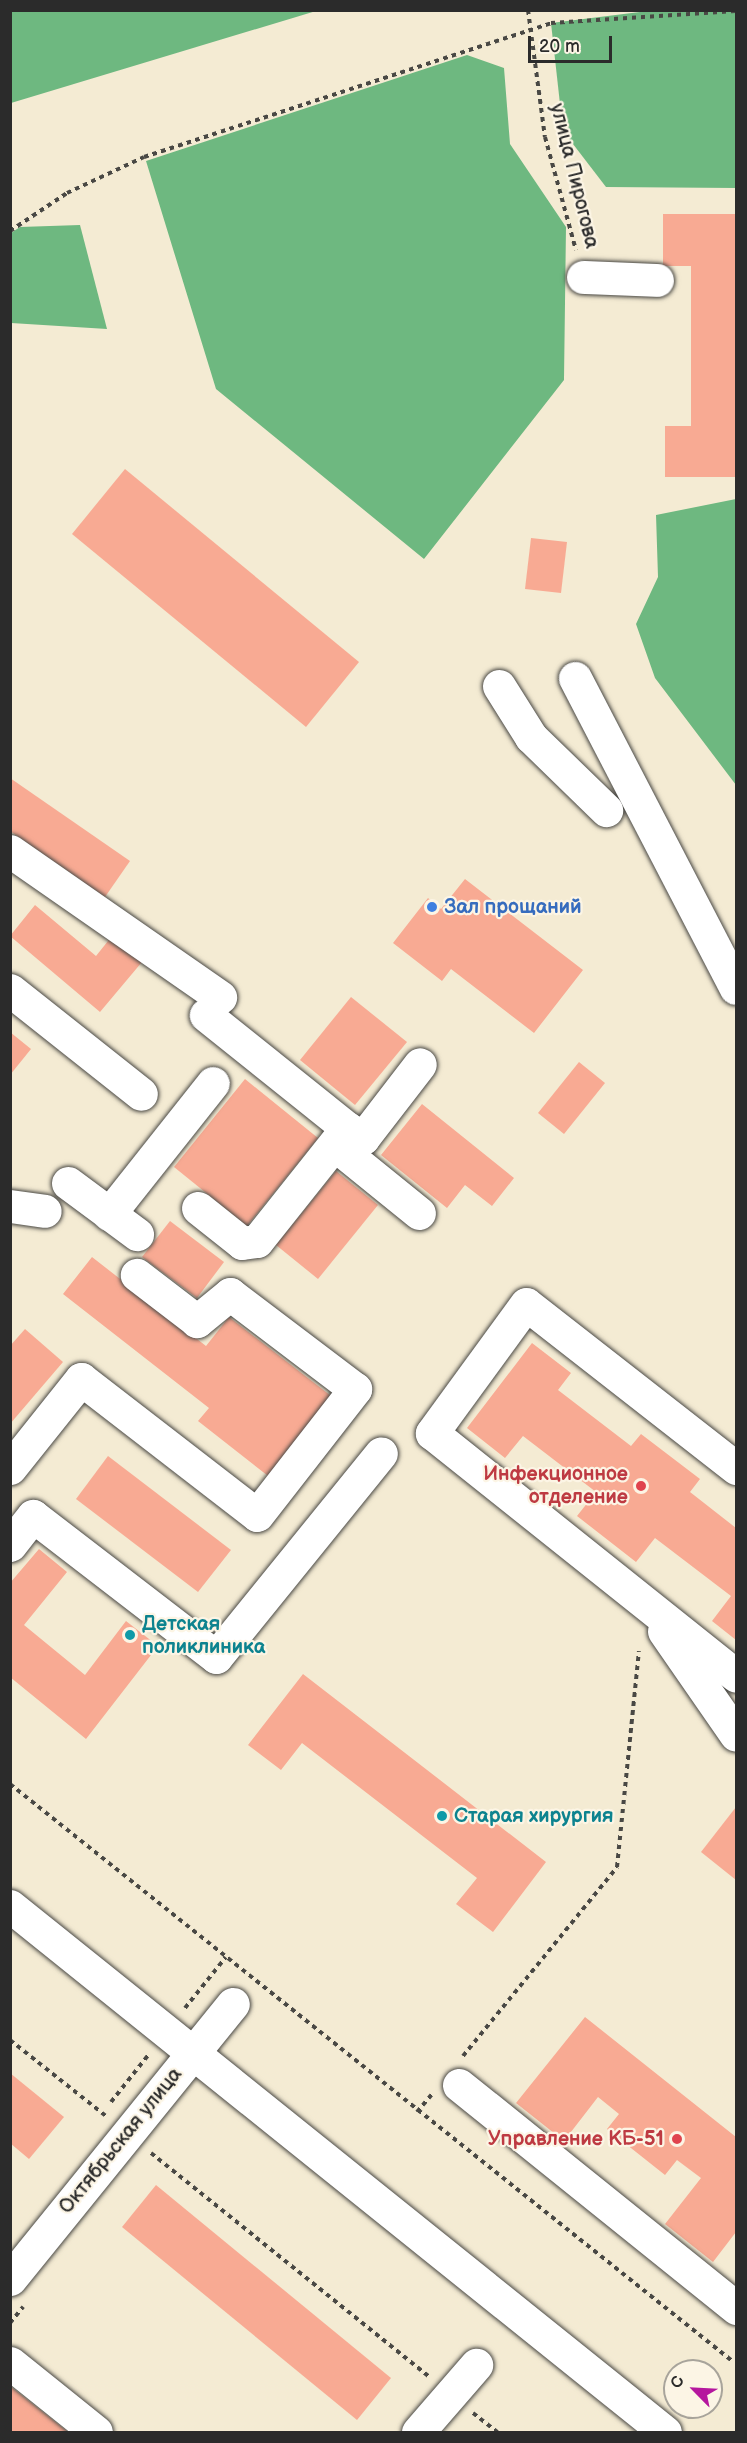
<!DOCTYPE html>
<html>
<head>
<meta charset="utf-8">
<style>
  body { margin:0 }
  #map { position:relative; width:747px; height:2443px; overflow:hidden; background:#f4ebd3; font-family:"Balsamiq Sans",sans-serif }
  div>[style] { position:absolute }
  .forest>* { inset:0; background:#6eb880 }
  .building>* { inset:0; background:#f8aa93 }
  .path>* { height:4px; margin-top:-2px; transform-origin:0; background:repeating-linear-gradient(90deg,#494844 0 4.5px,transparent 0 9px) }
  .roads { filter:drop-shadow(0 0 2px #494844) drop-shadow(0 0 2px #494844) }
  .minor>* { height:33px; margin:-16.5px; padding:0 16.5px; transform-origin:16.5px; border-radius:16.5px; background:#fff }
  .dots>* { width:16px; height:16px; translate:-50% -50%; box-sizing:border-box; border:3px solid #fcf5e5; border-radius:50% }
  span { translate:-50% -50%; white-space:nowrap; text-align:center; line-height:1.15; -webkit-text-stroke:4.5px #fcf5e5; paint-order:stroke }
  .street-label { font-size:20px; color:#2b2b2b }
  .shop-label { font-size:20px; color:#366cbe; font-weight:700 }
  .left { translate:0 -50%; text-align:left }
  .health-label { font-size:20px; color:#be3a42; font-weight:700 }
  .right { translate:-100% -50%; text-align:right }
  .culture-label { font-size:20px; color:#0d838f; font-weight:700 }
  .frame { position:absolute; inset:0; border:12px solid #2b2b2b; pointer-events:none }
  .north { position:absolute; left:663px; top:2359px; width:60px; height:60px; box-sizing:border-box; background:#fcf5e5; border:2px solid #a8a49b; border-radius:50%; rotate:294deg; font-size:16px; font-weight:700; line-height:24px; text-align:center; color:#2b2b2b }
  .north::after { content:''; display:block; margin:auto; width:21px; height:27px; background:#b5179e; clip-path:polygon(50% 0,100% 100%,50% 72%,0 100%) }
  .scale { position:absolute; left:528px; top:36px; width:84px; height:27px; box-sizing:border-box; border:3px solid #2b2b2b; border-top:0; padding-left:8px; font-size:18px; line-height:21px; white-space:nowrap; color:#2b2b2b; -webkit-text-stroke:4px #fcf5e5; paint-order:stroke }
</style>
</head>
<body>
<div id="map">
  <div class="forest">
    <div style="clip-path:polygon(11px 10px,316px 10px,316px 11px,11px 103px)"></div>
    <div style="clip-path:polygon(656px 10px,736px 11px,736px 188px,606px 187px,563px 131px,551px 23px)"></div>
    <div style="clip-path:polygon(467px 55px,504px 68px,510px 144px,566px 227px,564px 380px,424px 559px,216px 389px,146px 161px)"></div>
    <div style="clip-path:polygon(80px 225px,107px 329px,11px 323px,11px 233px,20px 227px)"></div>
    <div style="clip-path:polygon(736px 499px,736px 785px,655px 678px,636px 624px,658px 577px,656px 515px)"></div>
  </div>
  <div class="building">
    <div style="clip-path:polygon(663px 214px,736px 214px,736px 477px,665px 477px,665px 426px,691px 426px,691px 266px,663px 266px)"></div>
    <div style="clip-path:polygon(125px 469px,359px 662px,306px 727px,72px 534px)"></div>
    <div style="clip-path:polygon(531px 538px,567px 542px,561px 593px,525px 589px)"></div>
    <div style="clip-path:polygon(10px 778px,130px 861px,105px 897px,10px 831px)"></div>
    <div style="clip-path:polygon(465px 879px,583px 970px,534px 1033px,451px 969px,442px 981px,393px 943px,428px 898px,441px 909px)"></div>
    <div style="clip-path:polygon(35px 905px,96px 956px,112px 936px,142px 962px,100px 1012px,10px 936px)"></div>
    <div style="clip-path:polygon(351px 997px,407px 1042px,355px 1105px,300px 1060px)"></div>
    <div style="clip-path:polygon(10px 1032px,31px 1049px,10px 1075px)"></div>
    <div style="clip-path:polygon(579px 1062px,605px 1083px,564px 1134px,538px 1113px)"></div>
    <div style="clip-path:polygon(245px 1079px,318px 1138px,247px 1226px,174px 1167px)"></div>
    <div style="clip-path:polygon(422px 1104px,514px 1178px,492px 1206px,465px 1185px,447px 1208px,381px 1155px)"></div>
    <div style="clip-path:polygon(336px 1171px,378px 1205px,318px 1279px,276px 1245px)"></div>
    <div style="clip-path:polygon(170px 1221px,224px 1262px,197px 1298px,142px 1257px)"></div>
    <div style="clip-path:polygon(92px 1257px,206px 1346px,229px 1317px,335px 1399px,272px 1479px,198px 1421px,209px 1408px,63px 1294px)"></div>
    <div style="clip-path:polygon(25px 1329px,63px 1362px,10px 1424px,10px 1346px)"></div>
    <div style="clip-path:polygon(532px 1343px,571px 1373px,558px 1390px,631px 1446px,641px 1434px,700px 1479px,690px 1492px,736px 1528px,736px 1640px,712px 1621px,731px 1596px,655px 1538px,636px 1562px,577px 1516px,596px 1492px,523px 1436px,505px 1458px,467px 1428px)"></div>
    <div style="clip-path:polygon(108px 1456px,231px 1550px,198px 1592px,76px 1499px)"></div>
    <div style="clip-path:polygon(39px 1549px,67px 1572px,24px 1625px,85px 1675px,126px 1621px,158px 1646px,86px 1739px,10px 1677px,10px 1583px)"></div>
    <div style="clip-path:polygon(303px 1674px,546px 1862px,493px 1932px,456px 1904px,477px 1878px,302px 1743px,281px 1770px,248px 1745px)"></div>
    <div style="clip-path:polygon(736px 1807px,736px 1880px,701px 1852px)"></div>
    <div style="clip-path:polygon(585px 2017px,736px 2137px,736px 2232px,713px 2262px,665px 2224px,701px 2178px,677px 2160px,665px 2175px,607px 2129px,619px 2114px,598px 2097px,564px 2141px,516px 2103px)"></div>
    <div style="clip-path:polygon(10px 2073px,64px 2117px,29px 2159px,10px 2143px)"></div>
    <div style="clip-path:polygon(156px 2185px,391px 2378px,357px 2420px,122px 2227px)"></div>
    <div style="clip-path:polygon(10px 2386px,68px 2432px,10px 2432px)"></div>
  </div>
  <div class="path">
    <div style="left:528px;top:10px;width:128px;rotate:82.4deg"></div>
    <div style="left:545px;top:137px;width:117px;rotate:74.7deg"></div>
    <div style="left:10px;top:231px;width:69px;rotate:-33.7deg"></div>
    <div style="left:67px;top:193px;width:85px;rotate:-25.1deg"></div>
    <div style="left:144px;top:157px;width:428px;rotate:-18.2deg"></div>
    <div style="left:551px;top:23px;width:185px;rotate:-3.7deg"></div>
    <div style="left:10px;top:1784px;width:923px;rotate:38.62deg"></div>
    <div style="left:185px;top:2008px;width:65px;rotate:-51.2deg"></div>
    <div style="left:10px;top:2040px;width:122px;rotate:38.4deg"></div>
    <div style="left:463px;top:2056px;width:244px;rotate:-50.8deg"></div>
    <div style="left:617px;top:1867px;width:217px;rotate:-84.2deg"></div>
    <div style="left:111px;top:2102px;width:61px;rotate:-51.6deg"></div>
    <div style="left:417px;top:2112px;width:23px;rotate:-50deg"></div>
    <div style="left:151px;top:2153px;width:356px;rotate:38.8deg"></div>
    <div style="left:10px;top:2323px;width:21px;rotate:-51deg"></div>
    <div style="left:473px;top:2413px;width:31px;rotate:38deg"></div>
  </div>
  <div class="roads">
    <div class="minor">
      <div style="left:583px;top:277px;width:74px;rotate:2.3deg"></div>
      <div style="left:575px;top:678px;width:349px;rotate:62.6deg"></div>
      <div style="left:499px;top:686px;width:60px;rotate:57.9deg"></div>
      <div style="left:531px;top:737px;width:105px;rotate:44.2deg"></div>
      <div style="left:10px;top:851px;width:256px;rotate:34.8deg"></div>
      <div style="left:10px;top:990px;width:167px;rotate:38.4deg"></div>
      <div style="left:347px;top:1128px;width:19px;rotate:32deg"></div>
      <div style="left:363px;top:1138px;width:93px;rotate:-52.4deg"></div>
      <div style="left:335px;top:1145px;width:108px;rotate:39deg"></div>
      <div style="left:68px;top:1183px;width:86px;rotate:36.5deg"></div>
      <div style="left:10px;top:1206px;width:35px;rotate:8deg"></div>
      <div style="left:198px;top:1208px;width:56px;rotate:38.5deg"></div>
      <div style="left:242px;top:1243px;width:15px;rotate:-8deg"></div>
      <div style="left:257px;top:1241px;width:144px;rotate:-51.5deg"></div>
      <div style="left:347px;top:1128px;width:181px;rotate:-141.3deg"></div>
      <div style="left:109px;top:1214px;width:167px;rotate:-51.6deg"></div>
      <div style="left:10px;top:1468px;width:114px;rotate:-51.4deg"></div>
      <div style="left:81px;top:1379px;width:222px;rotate:37.7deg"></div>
      <div style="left:257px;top:1515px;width:160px;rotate:-52.1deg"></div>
      <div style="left:355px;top:1389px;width:157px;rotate:-142.8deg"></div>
      <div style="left:230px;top:1294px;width:43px;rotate:140.7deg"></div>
      <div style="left:197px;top:1321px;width:76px;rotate:-142.5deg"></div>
      <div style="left:736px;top:1468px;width:266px;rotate:-142deg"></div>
      <div style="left:526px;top:1304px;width:160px;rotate:126.1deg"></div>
      <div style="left:432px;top:1433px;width:389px;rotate:38.6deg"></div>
      <div style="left:10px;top:1545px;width:37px;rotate:-52deg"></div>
      <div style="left:33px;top:1516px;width:231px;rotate:37.6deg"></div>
      <div style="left:216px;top:1657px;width:262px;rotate:-51deg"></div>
      <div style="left:664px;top:1631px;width:126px;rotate:55.3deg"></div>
      <div style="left:10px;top:1906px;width:840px;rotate:38.77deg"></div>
      <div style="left:459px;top:2085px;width:356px;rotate:38.8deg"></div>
      <div style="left:10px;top:2279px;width:354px;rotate:-51deg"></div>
      <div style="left:10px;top:2363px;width:110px;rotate:38.7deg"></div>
      <div style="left:418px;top:2432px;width:89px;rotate:-49.1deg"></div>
    </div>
  </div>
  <div class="dots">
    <div style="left:432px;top:907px;background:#3f7fe0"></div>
    <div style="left:641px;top:1486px;background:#e0444e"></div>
    <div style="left:130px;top:1635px;background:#0f9aa8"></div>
    <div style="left:442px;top:1816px;background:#0f9aa8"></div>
    <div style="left:677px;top:2139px;background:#e0444e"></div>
  </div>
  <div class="street-label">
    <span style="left:574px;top:176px;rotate:76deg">улица Пирогова</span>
    <span style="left:121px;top:2141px;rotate:-51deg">Октябрьская улица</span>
  </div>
  <div class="shop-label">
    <span class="left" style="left:444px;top:907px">Зал прощаний</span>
  </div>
  <div class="health-label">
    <span class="right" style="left:628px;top:1486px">Инфекционное<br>отделение</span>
    <span class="right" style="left:664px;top:2139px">Управление КБ-51</span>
  </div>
  <div class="culture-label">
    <span class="left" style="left:142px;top:1636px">Детская<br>поликлиника</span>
    <span class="left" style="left:454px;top:1816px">Старая хирургия</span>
  </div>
  <div class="frame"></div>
  <div class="north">С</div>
  <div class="scale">20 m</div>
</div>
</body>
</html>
